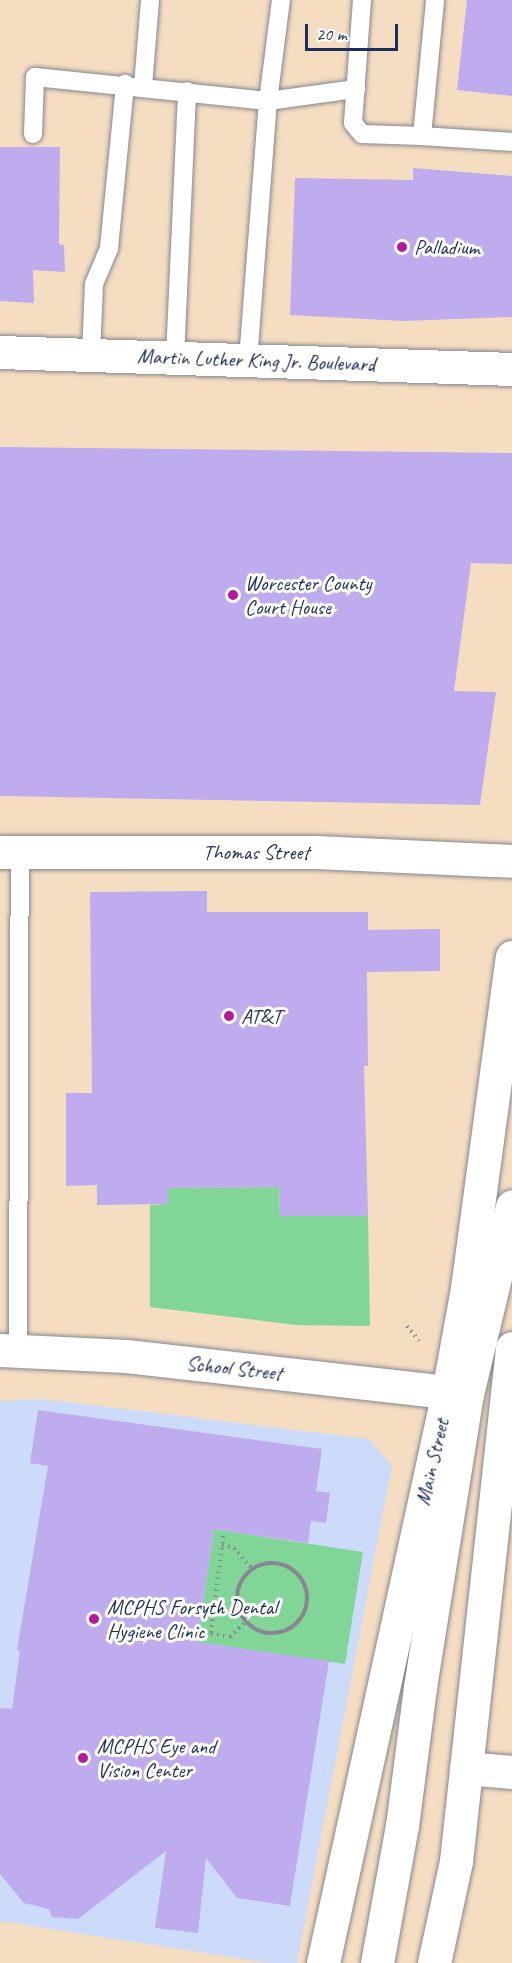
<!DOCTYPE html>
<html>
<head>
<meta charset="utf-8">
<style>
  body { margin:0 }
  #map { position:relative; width:512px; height:1963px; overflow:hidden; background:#f5ddc2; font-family:Caveat,sans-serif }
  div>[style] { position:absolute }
  .built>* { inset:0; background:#ccdbf9 }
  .green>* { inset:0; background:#81d597 }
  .building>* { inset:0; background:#bfacee }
  .path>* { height:4px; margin-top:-2px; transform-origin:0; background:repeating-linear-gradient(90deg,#888690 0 1.5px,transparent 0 6px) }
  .path>.ring { margin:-2px; padding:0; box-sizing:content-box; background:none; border:4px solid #888690; border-radius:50% }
  .roads { filter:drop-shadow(0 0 2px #888690) drop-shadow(0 0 2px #888690) }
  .service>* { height:18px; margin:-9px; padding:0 9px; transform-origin:9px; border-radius:9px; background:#fff }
  .minor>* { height:33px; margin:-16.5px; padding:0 16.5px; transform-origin:16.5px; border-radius:16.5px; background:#fff }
  .secondary>* { height:33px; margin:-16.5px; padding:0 16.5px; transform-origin:16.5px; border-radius:16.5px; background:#fff }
  .primary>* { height:33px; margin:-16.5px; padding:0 16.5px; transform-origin:16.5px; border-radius:16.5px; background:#fff }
  .dots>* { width:16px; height:16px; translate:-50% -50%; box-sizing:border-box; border:3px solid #fdfcf7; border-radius:50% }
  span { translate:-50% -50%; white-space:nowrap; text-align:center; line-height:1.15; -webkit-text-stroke:6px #fdfcf7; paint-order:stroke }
  .poi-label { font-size:21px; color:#1b2f5e }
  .left { translate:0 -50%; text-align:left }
  .street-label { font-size:21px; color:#1b2f5e }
  .scale { position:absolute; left:305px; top:24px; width:93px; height:27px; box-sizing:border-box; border:3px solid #1b2f5e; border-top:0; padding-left:8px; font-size:18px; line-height:21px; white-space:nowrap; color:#1b2f5e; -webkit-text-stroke:4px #fdfcf7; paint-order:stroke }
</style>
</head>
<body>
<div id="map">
  <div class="built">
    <div style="clip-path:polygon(42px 1399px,369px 1439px,392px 1465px,297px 1963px,269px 1963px,0 1921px,0 1401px)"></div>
  </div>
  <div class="green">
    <div style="clip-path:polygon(279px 1187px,280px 1216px,368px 1216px,370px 1326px,296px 1325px,150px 1307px,150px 1205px,168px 1204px,168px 1188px)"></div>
    <div style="clip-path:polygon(214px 1529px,363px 1552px,345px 1664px,197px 1642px)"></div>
  </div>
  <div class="building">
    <div style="clip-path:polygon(467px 0,512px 0,512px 96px,457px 90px)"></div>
    <div style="clip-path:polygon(0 147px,60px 147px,59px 244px,64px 245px,65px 272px,33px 270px,34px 303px,0 301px)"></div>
    <div style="clip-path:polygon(413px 168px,512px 176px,512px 317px,403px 321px,290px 315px,295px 178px,413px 180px)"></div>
    <div style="clip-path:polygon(0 447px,512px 453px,512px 564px,471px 563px,454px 691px,496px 692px,480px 805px,0 796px)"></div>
    <div style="clip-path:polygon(207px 891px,207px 912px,368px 912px,368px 930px,440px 929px,440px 971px,367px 972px,368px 1066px,364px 1066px,368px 1216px,280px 1216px,279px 1187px,168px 1188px,168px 1204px,97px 1205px,97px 1185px,66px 1186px,66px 1093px,92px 1093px,90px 892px)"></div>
    <div style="clip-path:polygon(38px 1410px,322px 1449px,316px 1491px,330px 1493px,326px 1523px,311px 1521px,308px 1543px,214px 1529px,197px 1642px,329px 1661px,290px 1906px,237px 1898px,206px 1858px,198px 1933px,155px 1928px,166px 1851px,78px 1919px,52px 1917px,49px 1909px,24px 1903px,0 1874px,0 1708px,12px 1709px,20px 1651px,17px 1650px,48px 1466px,30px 1463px)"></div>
  </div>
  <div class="path">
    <div style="left:407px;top:1326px;width:19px;rotate:51deg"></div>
    <div style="left:223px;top:1536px;width:99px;rotate:97deg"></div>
    <div style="left:211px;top:1634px;width:19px;rotate:9deg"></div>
    <div style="left:230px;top:1637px;width:23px;rotate:-45deg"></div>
    <div style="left:222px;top:1546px;width:12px;rotate:9deg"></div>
    <div style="left:234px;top:1548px;width:28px;rotate:49deg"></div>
    <div class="ring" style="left:237px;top:1563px;width:66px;height:66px"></div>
  </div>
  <div class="roads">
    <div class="service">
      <div style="left:362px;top:0;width:123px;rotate:94.2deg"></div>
      <div style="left:353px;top:123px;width:14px;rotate:51deg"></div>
      <div style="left:362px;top:134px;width:60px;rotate:1.9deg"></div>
      <div style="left:422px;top:136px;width:137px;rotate:-84.5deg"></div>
      <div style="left:143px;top:86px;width:86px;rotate:-85.3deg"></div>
      <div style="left:33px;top:134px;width:57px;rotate:-88deg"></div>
      <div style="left:35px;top:77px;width:234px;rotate:5.9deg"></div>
      <div style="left:268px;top:101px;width:89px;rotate:-7.8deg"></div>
      <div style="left:422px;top:136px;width:90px;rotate:3.8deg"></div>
      <div style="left:91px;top:355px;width:71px;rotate:-87.6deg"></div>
      <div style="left:94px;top:284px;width:39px;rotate:-67deg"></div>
      <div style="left:109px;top:248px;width:165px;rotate:-84.4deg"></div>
      <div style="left:175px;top:358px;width:267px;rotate:-87.4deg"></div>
      <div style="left:248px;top:360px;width:260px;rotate:-85.6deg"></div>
      <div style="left:268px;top:101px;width:102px;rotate:-82.7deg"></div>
      <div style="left:18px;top:1351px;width:499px;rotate:-89.8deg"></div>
    </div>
    <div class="minor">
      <div style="left:466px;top:1768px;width:46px;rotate:5deg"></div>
    </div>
    <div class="secondary">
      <div style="left:0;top:852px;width:316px"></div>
      <div style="left:316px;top:852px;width:196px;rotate:2.6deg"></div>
      <div style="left:0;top:1350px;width:126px;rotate:2.7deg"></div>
      <div style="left:126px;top:1356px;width:343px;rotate:6.4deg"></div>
      <div style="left:323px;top:1963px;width:585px;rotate:-77.65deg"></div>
      <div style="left:448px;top:1392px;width:106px;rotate:-79.6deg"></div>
      <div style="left:467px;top:1288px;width:334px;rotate:-82.3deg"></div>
      <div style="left:434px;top:1963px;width:104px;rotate:-77.8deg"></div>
      <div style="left:456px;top:1861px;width:516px;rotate:-83.77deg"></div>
    </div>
    <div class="primary">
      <div style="left:0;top:352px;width:512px;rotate:1.9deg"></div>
      <div style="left:377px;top:1963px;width:139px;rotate:-79.7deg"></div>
      <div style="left:402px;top:1826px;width:140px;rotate:-82.6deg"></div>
      <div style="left:420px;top:1687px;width:297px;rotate:-80.9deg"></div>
      <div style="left:467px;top:1394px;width:193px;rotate:-76.5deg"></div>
    </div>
  </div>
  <div class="dots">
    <div style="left:402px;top:247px;background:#b5179e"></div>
    <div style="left:233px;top:595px;background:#b5179e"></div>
    <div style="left:229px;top:1016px;background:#b5179e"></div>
    <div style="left:94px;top:1619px;background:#b5179e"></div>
    <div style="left:83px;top:1758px;background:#b5179e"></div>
  </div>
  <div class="poi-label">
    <span class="left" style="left:414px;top:247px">Palladium</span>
    <span class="left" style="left:245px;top:595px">Worcester County<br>Court House</span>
    <span class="left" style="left:241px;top:1016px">AT&amp;T</span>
    <span class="left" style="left:107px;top:1619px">MCPHS Forsyth Dental<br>Hygiene Clinic</span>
    <span class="left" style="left:97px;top:1758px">MCPHS Eye and<br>Vision Center</span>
  </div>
  <div class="street-label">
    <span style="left:256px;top:360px;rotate:2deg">Martin Luther King Jr. Boulevard</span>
    <span style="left:256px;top:852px">Thomas Street</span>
    <span style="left:234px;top:1368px;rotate:6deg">School Street</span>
    <span style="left:432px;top:1462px;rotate:-77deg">Main Street</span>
  </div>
  <div class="scale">20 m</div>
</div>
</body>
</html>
